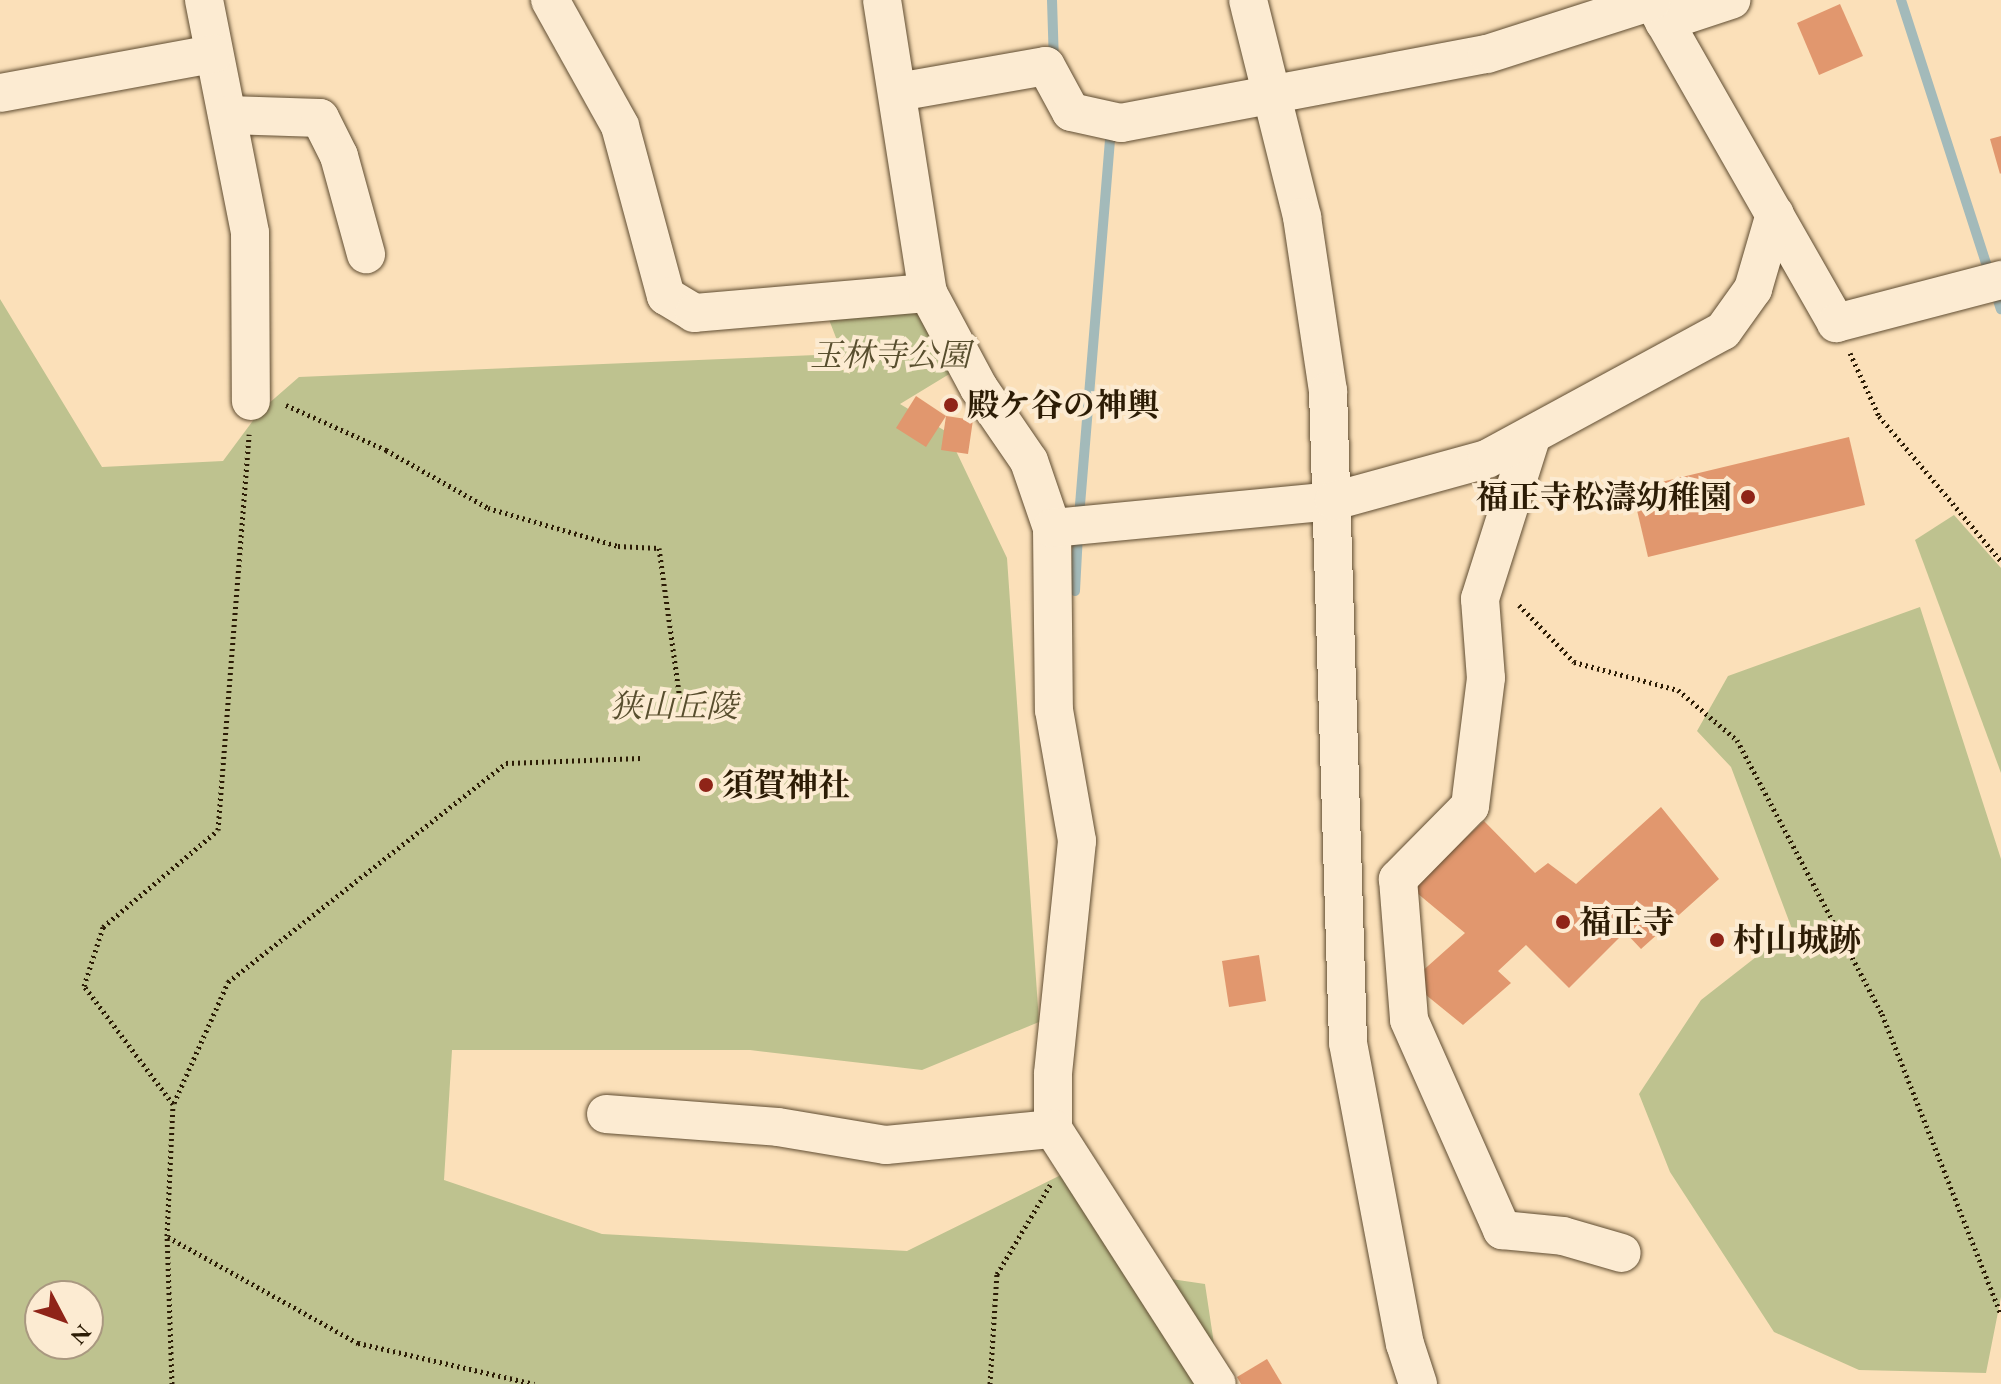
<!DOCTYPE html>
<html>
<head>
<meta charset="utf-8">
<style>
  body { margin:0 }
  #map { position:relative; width:2001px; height:1384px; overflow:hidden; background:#fbe0b9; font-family:"EB Garamond","Noto Serif JP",serif }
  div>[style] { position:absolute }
  .green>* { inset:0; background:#bec28f }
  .stream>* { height:10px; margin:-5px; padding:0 5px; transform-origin:5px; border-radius:5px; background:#a3baba }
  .building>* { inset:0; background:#e1976e }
  .path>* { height:5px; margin-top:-2.5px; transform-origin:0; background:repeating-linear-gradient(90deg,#2c1c05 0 2px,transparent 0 6px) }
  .roads { filter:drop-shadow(0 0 2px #604d32) drop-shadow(0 0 2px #604d32) }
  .minor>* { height:38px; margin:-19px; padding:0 19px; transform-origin:19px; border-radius:19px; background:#fcebd2 }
  .dots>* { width:22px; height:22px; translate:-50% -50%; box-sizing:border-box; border:4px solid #fcebd2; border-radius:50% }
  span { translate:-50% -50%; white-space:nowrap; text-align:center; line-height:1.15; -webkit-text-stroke:8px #fcebd2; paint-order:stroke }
  .park-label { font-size:32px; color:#584e2e; font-style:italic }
  .poi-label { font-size:32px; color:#2c1c05; font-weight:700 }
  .left { translate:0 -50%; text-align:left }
  .right { translate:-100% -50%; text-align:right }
  .north { position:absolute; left:24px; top:1280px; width:80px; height:80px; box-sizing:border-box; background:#fcebd2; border:2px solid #a99880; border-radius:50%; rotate:131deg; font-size:22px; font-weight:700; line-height:32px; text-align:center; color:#2c1c05 }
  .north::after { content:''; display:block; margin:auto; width:28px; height:36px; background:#8f2418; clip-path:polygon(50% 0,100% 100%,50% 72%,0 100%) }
</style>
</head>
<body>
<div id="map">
  <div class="green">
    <div style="clip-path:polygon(evenodd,0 299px,102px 467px,223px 461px,260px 411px,299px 377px,816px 355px,850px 374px,828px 317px,915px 310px,951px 373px,900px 404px,947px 432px,1007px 558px,1039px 1022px,922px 1070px,750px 1050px,452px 1050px,444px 1180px,602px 1234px,907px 1251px,1075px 1168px,1137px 1274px,1205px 1284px,1220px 1384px,0 1384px,0 299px,40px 1296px,88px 1296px,88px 1344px,40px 1344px,40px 1296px)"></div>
    <div style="clip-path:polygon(1954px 515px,2001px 568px,2001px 773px,1915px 540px)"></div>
    <div style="clip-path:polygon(1920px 607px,2001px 859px,2001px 1297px,1986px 1373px,1859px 1370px,1774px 1332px,1670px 1172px,1639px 1094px,1701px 1000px,1792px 929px,1731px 767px,1697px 731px,1728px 676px)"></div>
  </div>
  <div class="stream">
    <div style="left:1052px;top:0;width:62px;rotate:88.2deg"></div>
    <div style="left:1901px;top:0;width:325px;rotate:72.1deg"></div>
    <div style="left:1079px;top:517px;width:381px;rotate:-85.3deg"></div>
    <div style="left:1110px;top:137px;width:11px;rotate:-131deg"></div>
    <div style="left:1075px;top:591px;width:58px;rotate:-87deg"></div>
  </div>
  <div class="building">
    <div style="clip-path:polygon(1840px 4px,1863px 56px,1819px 75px,1797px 23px)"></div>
    <div style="clip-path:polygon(2001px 136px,2001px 173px,2000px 174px,1990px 139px)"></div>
    <div style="clip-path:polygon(916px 396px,946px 416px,973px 420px,968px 454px,941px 450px,946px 416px,926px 447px,896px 428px)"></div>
    <div style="clip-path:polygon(1849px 437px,1865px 505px,1648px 557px,1632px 489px)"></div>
    <div style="clip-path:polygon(1661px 807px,1719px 879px,1641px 949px,1625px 932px,1569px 988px,1526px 945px,1498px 971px,1511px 983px,1463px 1025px,1410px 982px,1465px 933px,1411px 888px,1484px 821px,1535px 873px,1548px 863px,1576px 884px)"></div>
    <div style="clip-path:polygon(1259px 955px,1266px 1001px,1229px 1007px,1222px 961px)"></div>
    <div style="clip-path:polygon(1267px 1359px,1282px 1384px,1241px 1384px,1237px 1377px)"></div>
  </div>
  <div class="path">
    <div style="left:1850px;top:353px;width:69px;rotate:65.3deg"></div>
    <div style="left:1879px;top:416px;width:189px;rotate:49.9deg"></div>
    <div style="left:286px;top:405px;width:110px;rotate:24.2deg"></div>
    <div style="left:386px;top:450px;width:117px;rotate:29.6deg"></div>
    <div style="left:488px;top:508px;width:135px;rotate:16.3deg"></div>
    <div style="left:618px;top:546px;width:41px;rotate:2.8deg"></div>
    <div style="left:659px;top:548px;width:153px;rotate:82.1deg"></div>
    <div style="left:1519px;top:605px;width:79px;rotate:46deg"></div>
    <div style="left:1574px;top:662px;width:108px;rotate:15.1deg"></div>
    <div style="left:1678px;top:690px;width:77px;rotate:40.3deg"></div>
    <div style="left:1737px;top:740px;width:310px;rotate:62.1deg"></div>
    <div style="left:1882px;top:1014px;width:323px;rotate:68.4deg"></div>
    <div style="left:174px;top:1103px;width:133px;rotate:-65.9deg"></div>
    <div style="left:228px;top:982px;width:354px;rotate:-38.2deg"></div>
    <div style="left:506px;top:763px;width:135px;rotate:-2.1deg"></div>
    <div style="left:168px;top:1237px;width:218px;rotate:29.2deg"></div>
    <div style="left:358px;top:1343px;width:181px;rotate:13.1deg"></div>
    <div style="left:172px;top:1384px;width:148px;rotate:-91.9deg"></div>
    <div style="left:167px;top:1236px;width:132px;rotate:-87.4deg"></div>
    <div style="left:173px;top:1104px;width:148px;rotate:-127deg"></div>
    <div style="left:84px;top:986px;width:62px;rotate:-72.1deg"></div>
    <div style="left:103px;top:927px;width:150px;rotate:-40.1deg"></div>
    <div style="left:218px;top:830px;width:397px;rotate:-85.5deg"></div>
    <div style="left:990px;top:1384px;width:110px;rotate:-86.4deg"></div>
    <div style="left:997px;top:1274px;width:104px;rotate:-59.2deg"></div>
  </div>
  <div class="roads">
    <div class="minor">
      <div style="left:204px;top:0;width:237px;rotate:78.8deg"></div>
      <div style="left:250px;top:233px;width:168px;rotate:89.7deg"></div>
      <div style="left:550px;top:0;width:144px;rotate:60.9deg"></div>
      <div style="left:620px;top:126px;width:176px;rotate:74.9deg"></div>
      <div style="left:666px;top:296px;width:33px;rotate:31deg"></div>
      <div style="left:694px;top:313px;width:235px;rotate:-4.9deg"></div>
      <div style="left:882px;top:0;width:297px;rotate:81.1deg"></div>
      <div style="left:928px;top:293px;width:108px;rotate:61.8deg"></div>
      <div style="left:979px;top:388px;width:88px;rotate:55.6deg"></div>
      <div style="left:1029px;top:461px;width:71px;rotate:71.1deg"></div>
      <div style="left:1052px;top:528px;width:182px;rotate:89.4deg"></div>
      <div style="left:1054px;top:710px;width:133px;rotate:80deg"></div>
      <div style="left:1077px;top:841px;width:234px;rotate:95.9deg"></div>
      <div style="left:1053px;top:1074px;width:55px;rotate:90deg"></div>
      <div style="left:1053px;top:1129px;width:303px;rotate:57.3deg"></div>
      <div style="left:1248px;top:0;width:224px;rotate:76deg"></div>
      <div style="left:1302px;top:217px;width:176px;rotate:81.5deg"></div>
      <div style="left:1328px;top:391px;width:652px;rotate:88.24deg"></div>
      <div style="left:1348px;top:1043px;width:306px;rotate:79.3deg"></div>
      <div style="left:1405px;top:1344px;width:42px;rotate:72deg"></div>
      <div style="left:1652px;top:0;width:372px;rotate:60.3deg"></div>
      <div style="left:1836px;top:323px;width:171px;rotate:-14.6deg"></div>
      <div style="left:1664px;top:22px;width:71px;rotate:-18.2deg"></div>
      <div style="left:898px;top:92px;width:150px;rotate:-10deg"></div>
      <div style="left:1046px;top:66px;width:52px;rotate:61.5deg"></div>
      <div style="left:1071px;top:112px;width:51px;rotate:12.4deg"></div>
      <div style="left:1121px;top:123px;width:372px;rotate:-10.7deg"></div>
      <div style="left:1487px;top:54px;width:173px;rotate:-17.8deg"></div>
      <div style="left:0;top:93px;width:217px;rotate:-10.4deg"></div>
      <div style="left:228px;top:115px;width:92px;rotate:1.9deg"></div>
      <div style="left:320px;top:118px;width:42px;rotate:63.4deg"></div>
      <div style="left:339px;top:156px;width:102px;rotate:74.6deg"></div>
      <div style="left:1531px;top:438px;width:169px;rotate:107.6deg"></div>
      <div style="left:1480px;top:599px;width:79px;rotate:85.7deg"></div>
      <div style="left:1486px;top:678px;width:129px;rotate:97.1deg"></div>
      <div style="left:1470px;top:806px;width:103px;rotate:134.6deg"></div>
      <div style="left:1398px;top:879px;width:141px;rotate:85.5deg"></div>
      <div style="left:1409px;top:1020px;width:230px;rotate:66.1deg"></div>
      <div style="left:1502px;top:1230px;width:61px;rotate:5.6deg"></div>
      <div style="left:1563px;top:1236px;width:61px;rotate:16.1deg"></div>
      <div style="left:1052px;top:528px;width:283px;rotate:-5.5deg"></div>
      <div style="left:1334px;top:501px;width:159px;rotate:-15.4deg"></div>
      <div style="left:1487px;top:459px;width:268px;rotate:-28.5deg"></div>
      <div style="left:1723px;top:331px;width:52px;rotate:-54.5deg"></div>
      <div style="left:1753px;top:289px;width:78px;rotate:-73.7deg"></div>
      <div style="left:606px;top:1114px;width:172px;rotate:4.3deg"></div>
      <div style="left:778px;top:1127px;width:109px;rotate:9.5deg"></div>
      <div style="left:886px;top:1145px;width:168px;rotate:-5.5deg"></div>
    </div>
  </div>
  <div class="dots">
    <div style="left:951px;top:405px;background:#8f2418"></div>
    <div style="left:1748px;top:497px;background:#8f2418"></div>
    <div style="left:706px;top:785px;background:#8f2418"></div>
    <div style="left:1563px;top:922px;background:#8f2418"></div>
    <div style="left:1717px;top:940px;background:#8f2418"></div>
  </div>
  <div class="park-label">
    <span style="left:890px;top:355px">玉林寺公園</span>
    <span style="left:674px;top:706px">狭山丘陵</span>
  </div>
  <div class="poi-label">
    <span class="left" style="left:967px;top:405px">殿ケ谷の神輿</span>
    <span class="right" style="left:1732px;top:497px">福正寺松濤幼稚園</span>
    <span class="left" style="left:722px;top:785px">須賀神社</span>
    <span class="left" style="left:1579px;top:922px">福正寺</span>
    <span class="left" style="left:1733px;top:940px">村山城跡</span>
  </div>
  <div class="north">N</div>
</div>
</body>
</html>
